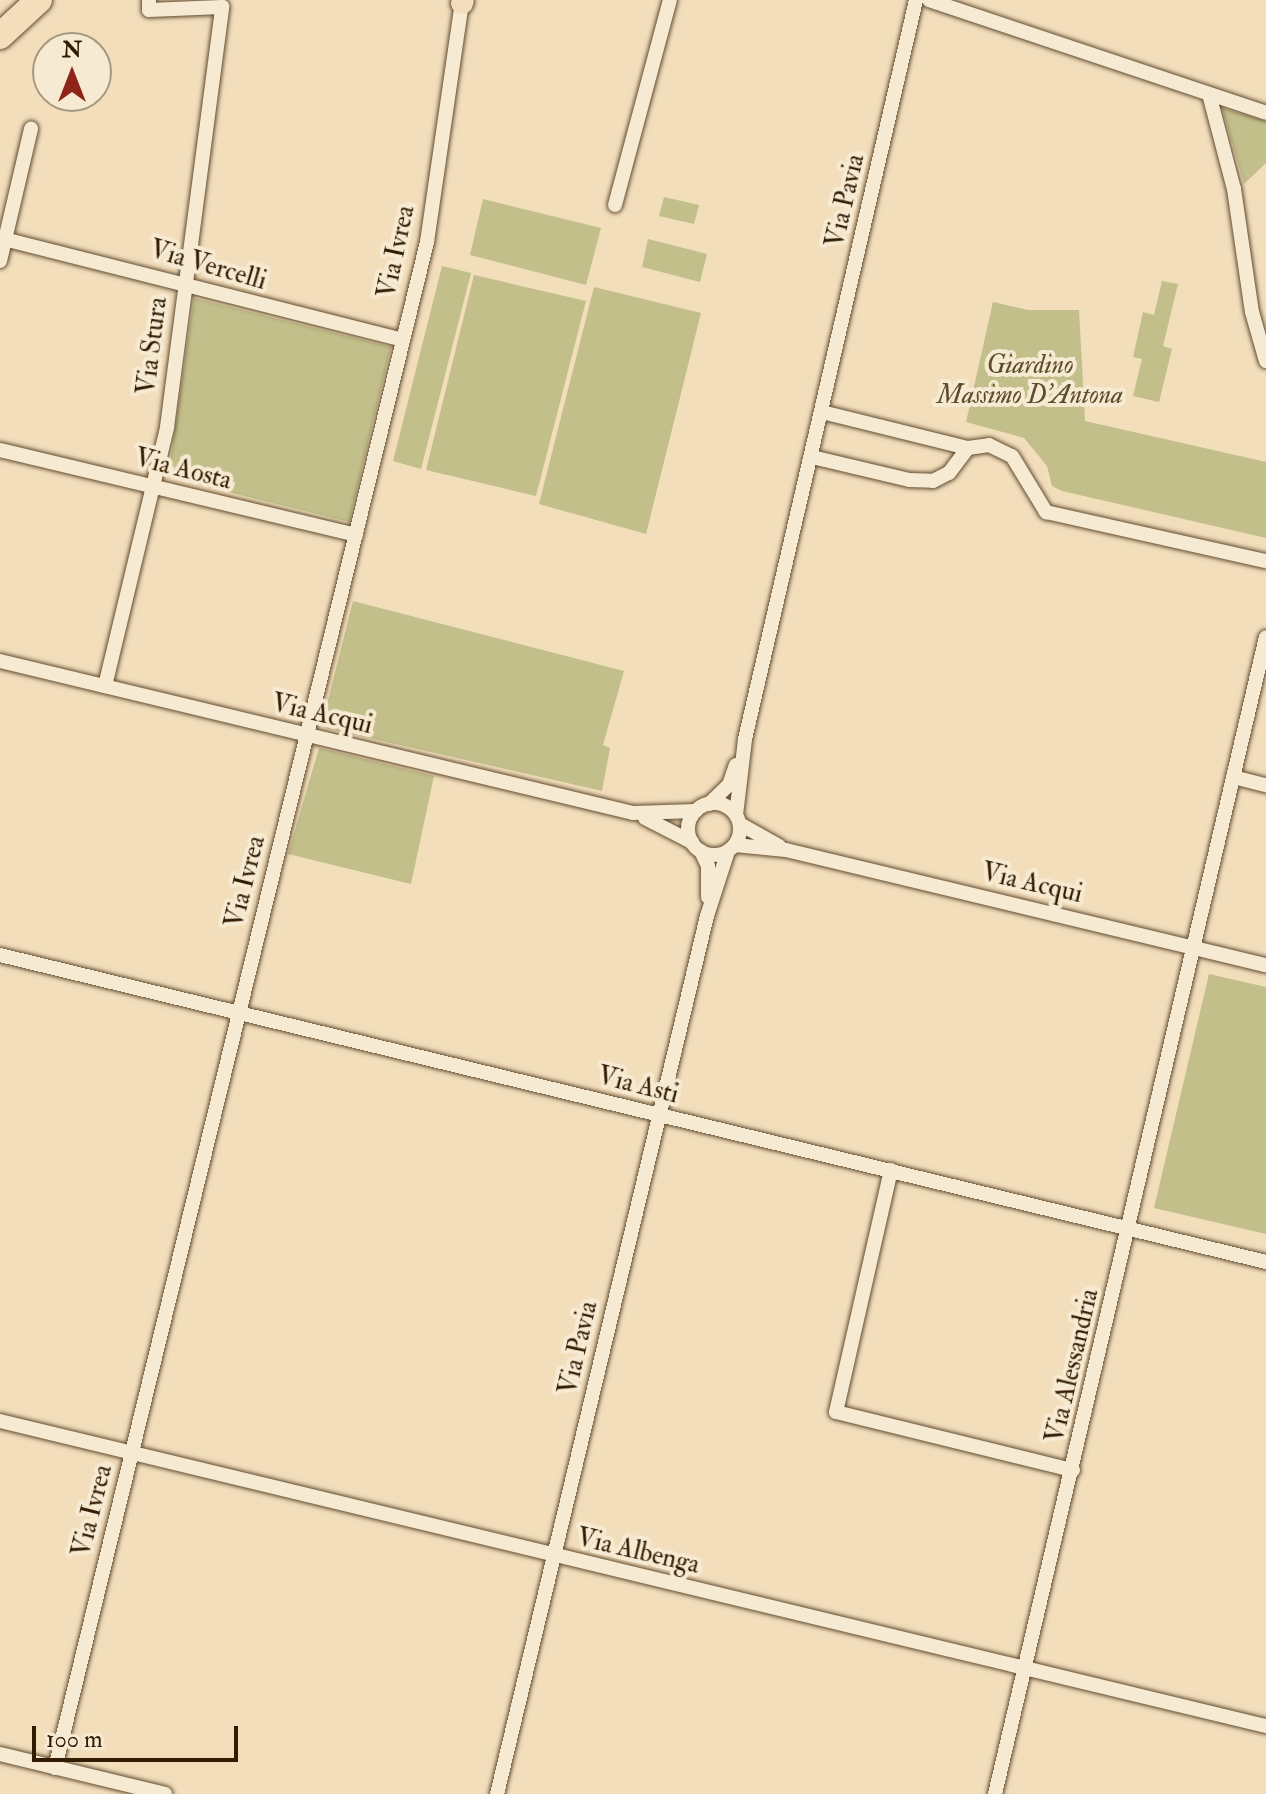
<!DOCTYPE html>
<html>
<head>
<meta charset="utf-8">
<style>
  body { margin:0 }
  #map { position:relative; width:1266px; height:1794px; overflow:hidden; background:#f2debb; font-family:"IM FELL Double Pica",serif }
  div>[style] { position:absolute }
  .green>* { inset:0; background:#c2bf8b }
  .roads { filter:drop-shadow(0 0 2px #624c30) drop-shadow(0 0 2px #624c30) }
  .street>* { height:14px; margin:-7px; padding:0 7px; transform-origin:7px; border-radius:7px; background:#f7ead3 }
  .street>.ring { margin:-7px; padding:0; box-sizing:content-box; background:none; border:14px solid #f7ead3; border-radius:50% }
  .primary>* { height:22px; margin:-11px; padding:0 11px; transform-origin:11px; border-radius:11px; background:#f2debb }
  .highway>* { height:26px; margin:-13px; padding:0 13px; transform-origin:13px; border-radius:13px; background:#f2debb }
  span { translate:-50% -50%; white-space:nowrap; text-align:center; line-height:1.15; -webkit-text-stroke:8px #f7ead3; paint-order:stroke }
  .street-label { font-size:26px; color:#321c01 }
  .park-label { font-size:26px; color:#5d4d2a; font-style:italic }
  .north { position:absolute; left:32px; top:32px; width:80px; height:80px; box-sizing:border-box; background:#f7ead3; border:2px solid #a8987f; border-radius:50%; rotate:0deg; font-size:22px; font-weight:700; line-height:32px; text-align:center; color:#321c01 }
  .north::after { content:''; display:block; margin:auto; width:28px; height:36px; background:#8f2418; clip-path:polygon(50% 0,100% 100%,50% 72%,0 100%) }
  .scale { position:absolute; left:32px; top:1726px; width:206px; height:36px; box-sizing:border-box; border:4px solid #321c01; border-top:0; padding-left:10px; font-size:24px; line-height:28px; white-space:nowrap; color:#321c01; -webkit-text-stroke:6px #f7ead3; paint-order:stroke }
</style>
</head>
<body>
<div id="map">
  <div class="green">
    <div style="clip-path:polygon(1222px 108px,1266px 121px,1266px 163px,1244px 184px)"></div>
    <div style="clip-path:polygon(664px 197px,699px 205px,694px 224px,659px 216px)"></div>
    <div style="clip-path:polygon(483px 199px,601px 228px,586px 285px,470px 255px)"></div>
    <div style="clip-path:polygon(648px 239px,707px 254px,700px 282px,642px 267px)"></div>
    <div style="clip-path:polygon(442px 266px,471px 273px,421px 469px,393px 461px)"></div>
    <div style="clip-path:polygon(474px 275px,586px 301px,536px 496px,426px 470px)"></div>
    <div style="clip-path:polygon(1162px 281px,1178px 284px,1163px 346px,1172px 349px,1159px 402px,1133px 396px,1142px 359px,1133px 357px,1143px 312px,1154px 315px)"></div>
    <div style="clip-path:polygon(594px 287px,701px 313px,646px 534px,539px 504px)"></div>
    <div style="clip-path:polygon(194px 298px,391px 347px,349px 522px,168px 477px)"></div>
    <div style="clip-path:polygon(993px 302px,1028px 310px,1079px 310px,1085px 421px,1266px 462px,1266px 538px,1062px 491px,1052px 486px,1047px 466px,1024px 438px,966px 422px)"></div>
    <div style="clip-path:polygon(353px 601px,624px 671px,603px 745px,610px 748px,602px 791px,325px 728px,322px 724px)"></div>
    <div style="clip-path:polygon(319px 748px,434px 776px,411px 884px,288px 854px)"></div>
    <div style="clip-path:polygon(1209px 974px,1266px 987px,1266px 1234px,1154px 1208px)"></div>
  </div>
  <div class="roads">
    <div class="street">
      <div style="left:929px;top:0;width:355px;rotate:18.5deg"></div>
      <div style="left:1209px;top:94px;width:98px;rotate:75.3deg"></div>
      <div style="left:1234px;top:189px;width:124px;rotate:81.7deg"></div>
      <div style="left:1252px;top:312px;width:51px;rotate:74.1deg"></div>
      <div style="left:615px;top:205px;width:212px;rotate:-75deg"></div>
      <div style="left:0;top:238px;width:415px;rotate:14.2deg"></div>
      <div style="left:0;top:261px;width:136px;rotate:-76.8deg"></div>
      <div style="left:822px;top:412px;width:150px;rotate:13.9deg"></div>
      <div style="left:0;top:450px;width:366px;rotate:13.4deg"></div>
      <div style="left:812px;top:457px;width:100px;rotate:13.3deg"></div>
      <div style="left:909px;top:480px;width:24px;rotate:2deg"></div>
      <div style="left:933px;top:481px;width:18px;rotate:-27deg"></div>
      <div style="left:949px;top:473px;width:31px;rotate:-53deg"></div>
      <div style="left:968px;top:448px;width:21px;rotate:-8deg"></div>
      <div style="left:989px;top:445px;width:25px;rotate:26deg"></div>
      <div style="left:1012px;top:456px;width:66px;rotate:58.7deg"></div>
      <div style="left:1046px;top:512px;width:225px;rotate:12.6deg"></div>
      <div style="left:0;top:661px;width:651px;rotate:13.5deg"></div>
      <div style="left:633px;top:813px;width:63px;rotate:-1.8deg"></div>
      <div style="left:105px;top:686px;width:266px;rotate:-76.5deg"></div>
      <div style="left:167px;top:427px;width:424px;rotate:-82.5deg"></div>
      <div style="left:222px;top:7px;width:73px;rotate:177.6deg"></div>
      <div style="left:149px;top:10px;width:10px;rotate:-90deg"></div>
      <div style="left:1233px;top:777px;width:34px;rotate:14deg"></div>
      <div class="ring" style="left:688px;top:803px;width:38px;height:38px"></div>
      <div style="left:709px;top:804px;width:28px;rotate:-44deg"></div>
      <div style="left:729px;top:785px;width:21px;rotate:-71deg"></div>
      <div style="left:736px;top:815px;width:77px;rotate:-83.2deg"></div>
      <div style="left:745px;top:739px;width:759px;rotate:-76.97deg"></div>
      <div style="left:645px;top:818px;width:53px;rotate:27.1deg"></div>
      <div style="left:740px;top:824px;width:45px;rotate:29.4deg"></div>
      <div style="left:735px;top:845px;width:51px;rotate:5.6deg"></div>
      <div style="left:786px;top:850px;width:494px;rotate:13.5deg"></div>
      <div style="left:701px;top:851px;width:17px;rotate:65deg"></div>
      <div style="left:708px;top:866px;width:31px;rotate:90deg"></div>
      <div style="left:0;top:955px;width:1303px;rotate:13.63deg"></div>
      <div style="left:891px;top:1170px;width:248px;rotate:102.8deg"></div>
      <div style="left:836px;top:1412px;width:244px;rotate:13.8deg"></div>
      <div style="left:0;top:1421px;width:1302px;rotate:13.55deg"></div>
      <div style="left:0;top:1754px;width:170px;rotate:13.6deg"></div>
      <div style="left:55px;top:1768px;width:1571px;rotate:-76.3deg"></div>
      <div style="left:427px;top:242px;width:242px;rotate:-81.7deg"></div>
      <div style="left:497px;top:1794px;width:903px;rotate:-76.55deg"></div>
      <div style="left:707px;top:916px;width:68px;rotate:-72.1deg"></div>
      <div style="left:995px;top:1794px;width:1188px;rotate:-76.82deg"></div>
    </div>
    <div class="primary">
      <div style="left:462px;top:3px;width:3px;rotate:-72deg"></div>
    </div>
    <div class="highway">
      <div style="left:0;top:36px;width:53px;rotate:-42.7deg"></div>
    </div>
  </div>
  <div class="street-label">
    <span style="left:846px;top:201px;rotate:-77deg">Via Pavia</span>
    <span style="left:397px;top:252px;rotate:-78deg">Via Ivrea</span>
    <span style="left:208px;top:266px;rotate:16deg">Via Vercelli</span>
    <span style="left:153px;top:346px;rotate:-83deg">Via Stura</span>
    <span style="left:183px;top:470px;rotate:14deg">Via Aosta</span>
    <span style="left:322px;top:715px;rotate:13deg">Via Acqui</span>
    <span style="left:246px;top:882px;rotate:-76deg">Via Ivrea</span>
    <span style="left:1032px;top:884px;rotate:13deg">Via Acqui</span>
    <span style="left:638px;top:1086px;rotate:14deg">Via Asti</span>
    <span style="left:579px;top:1348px;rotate:-77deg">Via Pavia</span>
    <span style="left:1073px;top:1366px;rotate:-77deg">Via Alessandria</span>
    <span style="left:93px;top:1511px;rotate:-76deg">Via Ivrea</span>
    <span style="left:638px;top:1552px;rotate:13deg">Via Albenga</span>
  </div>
  <div class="park-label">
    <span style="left:1030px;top:381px">Giardino<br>Massimo D'Antona</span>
  </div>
  <div class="north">N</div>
  <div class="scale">100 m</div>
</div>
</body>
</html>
